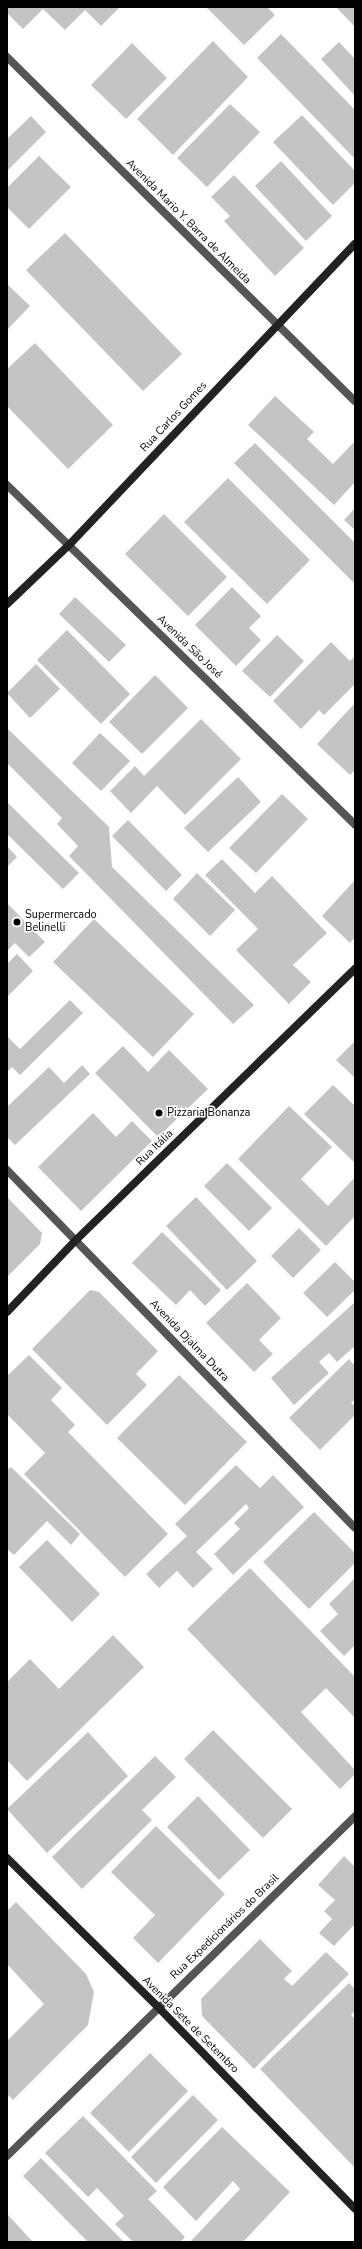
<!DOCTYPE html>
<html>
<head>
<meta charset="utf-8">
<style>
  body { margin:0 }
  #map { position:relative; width:362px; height:2249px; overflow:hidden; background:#fff; font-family:"Nunito Sans",sans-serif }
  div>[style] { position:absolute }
  .building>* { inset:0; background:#c4c4c4 }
  .street>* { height:8px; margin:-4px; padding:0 4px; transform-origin:4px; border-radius:4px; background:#555 }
  .secondary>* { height:8px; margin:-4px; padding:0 4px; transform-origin:4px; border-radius:4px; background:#222 }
  .dots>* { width:11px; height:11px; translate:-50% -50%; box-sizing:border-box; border:2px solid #fff; border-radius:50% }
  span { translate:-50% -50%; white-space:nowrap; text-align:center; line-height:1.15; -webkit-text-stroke:3px #fff; paint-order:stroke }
  .street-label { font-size:11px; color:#000 }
  .poi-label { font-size:11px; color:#000 }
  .left { translate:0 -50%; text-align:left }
  .frame { position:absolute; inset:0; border:8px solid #000; pointer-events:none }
</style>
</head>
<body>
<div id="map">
  <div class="building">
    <div style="clip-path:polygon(7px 7px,120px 7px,101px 26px,85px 10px,65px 30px,43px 9px,23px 29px,7px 13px)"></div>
    <div style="clip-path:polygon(206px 7px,267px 7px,275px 15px,244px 45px)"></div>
    <div style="clip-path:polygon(336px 7px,355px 7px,355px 27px)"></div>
    <div style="clip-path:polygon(281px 34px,355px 110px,355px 159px,257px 58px)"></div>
    <div style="clip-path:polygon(213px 41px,248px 77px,173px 155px,137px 119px)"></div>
    <div style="clip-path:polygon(339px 42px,355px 59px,355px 96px,321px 59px)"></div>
    <div style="clip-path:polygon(132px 43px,167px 78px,126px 119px,91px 85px)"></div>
    <div style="clip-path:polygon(230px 104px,260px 132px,207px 187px,177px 158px)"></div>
    <div style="clip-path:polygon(302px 115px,355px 171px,355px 183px,333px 205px,273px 142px)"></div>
    <div style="clip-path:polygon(31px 116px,46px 132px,7px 171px,7px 139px)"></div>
    <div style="clip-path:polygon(39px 156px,71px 187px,29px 229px,7px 207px,7px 188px)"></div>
    <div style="clip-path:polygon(281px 161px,332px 216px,306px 241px,255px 186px)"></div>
    <div style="clip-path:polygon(234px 175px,304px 248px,275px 276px,224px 221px,230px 216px,211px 197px)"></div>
    <div style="clip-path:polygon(65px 233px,182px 354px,143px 391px,26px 270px)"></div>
    <div style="clip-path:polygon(7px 284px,30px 306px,7px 330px)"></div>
    <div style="clip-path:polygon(35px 343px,113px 425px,68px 469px,7px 406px,7px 369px)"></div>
    <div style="clip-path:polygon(275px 396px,314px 432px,307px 439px,333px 464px,355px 441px,355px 482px,334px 505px,248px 425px)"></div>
    <div style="clip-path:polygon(255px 443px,355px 543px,355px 584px,234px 463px)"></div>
    <div style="clip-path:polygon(228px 478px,310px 560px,267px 604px,184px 522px)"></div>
    <div style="clip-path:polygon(355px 508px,355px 530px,344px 520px)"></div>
    <div style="clip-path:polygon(164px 514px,227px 577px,188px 616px,125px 554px)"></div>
    <div style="clip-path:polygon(232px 587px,261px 616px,249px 628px,261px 640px,236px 666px,195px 625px)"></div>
    <div style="clip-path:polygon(75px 597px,126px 645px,109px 662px,59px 614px)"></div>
    <div style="clip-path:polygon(67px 630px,130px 694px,101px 724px,37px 660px)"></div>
    <div style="clip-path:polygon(277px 635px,304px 661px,270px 697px,242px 671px)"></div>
    <div style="clip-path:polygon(331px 642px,350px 661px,355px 656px,355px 684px,324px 715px,319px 710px,301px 729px,273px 701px)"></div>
    <div style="clip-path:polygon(36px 664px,60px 689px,30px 718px,7px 693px)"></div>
    <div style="clip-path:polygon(155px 675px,188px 708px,142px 754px,109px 722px)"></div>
    <div style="clip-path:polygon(355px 703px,355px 770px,350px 775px,317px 744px)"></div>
    <div style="clip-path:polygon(201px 719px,241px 759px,185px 815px,157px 786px,131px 813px,110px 791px,135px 766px,144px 776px)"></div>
    <div style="clip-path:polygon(7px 728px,109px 827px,112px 867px,254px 1005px,233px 1024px,69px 856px,78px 846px,57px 824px,62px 818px,7px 763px)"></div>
    <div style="clip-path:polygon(100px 733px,130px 761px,101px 791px,72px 763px)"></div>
    <div style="clip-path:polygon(238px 777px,261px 802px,208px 852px,184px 828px)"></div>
    <div style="clip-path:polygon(282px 794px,308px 819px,256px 873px,229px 848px)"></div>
    <div style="clip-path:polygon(7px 802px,79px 873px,63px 889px,7px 834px)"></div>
    <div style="clip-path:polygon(128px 820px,182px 875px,166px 891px,112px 836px)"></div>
    <div style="clip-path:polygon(7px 846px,17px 857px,7px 867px)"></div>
    <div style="clip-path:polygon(222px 859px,255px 893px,272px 876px,327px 933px,293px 965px,311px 982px,289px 1004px,236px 950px,258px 929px,205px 875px)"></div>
    <div style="clip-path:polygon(197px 873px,235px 910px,210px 936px,173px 899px)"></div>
    <div style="clip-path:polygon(355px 880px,355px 937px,350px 943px,322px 916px)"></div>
    <div style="clip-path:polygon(7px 903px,45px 942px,29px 957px,15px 943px,7px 951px)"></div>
    <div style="clip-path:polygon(94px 919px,194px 1014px,153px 1057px,53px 962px)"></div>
    <div style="clip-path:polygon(17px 954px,33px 971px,7px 997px,7px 964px)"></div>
    <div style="clip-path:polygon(70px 1000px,83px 1013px,20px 1075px,12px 1067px,7px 1072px,7px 1036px,20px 1049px)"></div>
    <div style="clip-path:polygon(355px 1041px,355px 1078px,336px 1060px)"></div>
    <div style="clip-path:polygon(123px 1046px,148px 1072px,169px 1050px,208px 1089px,158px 1137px,95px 1073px)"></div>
    <div style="clip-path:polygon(82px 1065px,90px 1074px,15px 1145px,7px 1137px,7px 1107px,49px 1067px,64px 1083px)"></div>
    <div style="clip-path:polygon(333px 1085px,355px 1106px,355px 1163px,304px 1114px)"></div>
    <div style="clip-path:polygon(289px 1106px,332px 1147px,301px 1179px,328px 1206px,355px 1177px,355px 1216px,326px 1246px,238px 1159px)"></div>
    <div style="clip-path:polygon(93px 1113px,116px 1137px,132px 1121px,152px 1141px,81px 1211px,38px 1167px)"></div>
    <div style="clip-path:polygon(227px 1163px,272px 1208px,249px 1231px,204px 1186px)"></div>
    <div style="clip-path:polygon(7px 1197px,42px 1233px,40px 1244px,7px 1277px)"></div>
    <div style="clip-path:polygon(196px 1197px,257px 1261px,227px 1290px,166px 1226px)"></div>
    <div style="clip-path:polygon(299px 1228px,321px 1250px,293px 1278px,271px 1256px)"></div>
    <div style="clip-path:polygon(162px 1232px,221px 1290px,205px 1306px,190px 1290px,176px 1305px,132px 1263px)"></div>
    <div style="clip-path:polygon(335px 1262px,355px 1282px,355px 1290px,327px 1317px,303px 1293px)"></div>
    <div style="clip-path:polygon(247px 1283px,281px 1318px,259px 1340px,273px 1354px,254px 1372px,206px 1323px)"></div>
    <div style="clip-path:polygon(90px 1290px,99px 1292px,158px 1351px,136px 1374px,147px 1385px,107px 1425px,32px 1349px)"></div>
    <div style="clip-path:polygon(355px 1302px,355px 1346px,337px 1362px,329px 1353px,319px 1362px,329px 1373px,294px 1405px,271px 1378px)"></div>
    <div style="clip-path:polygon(29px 1355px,62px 1388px,51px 1400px,75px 1425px,68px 1432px,168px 1534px,125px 1577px,24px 1474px,45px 1453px,7px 1414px,7px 1376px)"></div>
    <div style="clip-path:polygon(349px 1359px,355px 1366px,355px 1399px,351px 1403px,355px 1406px,355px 1415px,320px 1450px,289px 1418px)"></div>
    <div style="clip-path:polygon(179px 1375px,247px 1442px,185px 1505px,117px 1438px)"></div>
    <div style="clip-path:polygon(236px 1465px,260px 1488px,273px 1475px,304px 1507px,233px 1575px,214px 1554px,240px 1529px,234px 1523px,249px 1508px,246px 1504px,196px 1552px,213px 1569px,193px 1588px,177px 1571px,159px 1588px,146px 1574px,187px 1536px,175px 1524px)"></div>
    <div style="clip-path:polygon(11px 1467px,80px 1534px,71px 1545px,47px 1521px,14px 1555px,7px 1549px,7px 1470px)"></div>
    <div style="clip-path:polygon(314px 1512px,355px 1553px,355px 1563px,309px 1609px,263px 1562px)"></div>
    <div style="clip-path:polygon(47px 1540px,100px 1594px,72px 1622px,19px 1567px)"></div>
    <div style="clip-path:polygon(250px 1568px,355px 1677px,355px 1718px,326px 1688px,301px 1712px,355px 1770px,355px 1774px,340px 1789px,187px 1629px)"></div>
    <div style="clip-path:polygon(355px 1578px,355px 1645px,344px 1656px,320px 1631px,338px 1614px,329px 1604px)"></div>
    <div style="clip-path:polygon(113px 1635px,144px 1667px,27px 1781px,7px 1760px,7px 1682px,30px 1659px,59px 1689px)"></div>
    <div style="clip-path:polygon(213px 1730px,292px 1809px,263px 1838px,184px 1759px)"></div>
    <div style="clip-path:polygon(88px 1732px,128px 1776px,47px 1853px,7px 1809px)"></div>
    <div style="clip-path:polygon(155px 1756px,176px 1777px,142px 1810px,152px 1820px,82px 1889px,52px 1857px)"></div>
    <div style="clip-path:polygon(198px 1796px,250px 1850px,219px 1880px,167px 1827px)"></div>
    <div style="clip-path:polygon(156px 1826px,225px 1894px,158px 1963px,133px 1938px,155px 1915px,111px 1872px)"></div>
    <div style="clip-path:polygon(344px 1856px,355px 1867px,355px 1924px,334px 1946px,319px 1933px,332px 1919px,324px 1911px,335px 1900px,318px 1885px)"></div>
    <div style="clip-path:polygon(16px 1902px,86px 1974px,94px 1992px,88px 2025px,13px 2100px,7px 2094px,7px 2041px,44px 2004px,7px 1964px,7px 1911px)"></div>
    <div style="clip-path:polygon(260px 1939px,292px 1971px,284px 1979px,292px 1986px,326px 1952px,349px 1974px,254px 2069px,202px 2016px,201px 1999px)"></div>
    <div style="clip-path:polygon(349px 1983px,355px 1989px,355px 2011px,351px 2015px,355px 2019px,355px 2168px,260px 2069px)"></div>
    <div style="clip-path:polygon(150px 2053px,188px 2091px,129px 2152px,90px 2113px)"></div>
    <div style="clip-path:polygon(193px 2095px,218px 2120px,156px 2183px,131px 2157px)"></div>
    <div style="clip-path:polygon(83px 2116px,157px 2191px,148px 2199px,185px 2237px,180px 2242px,133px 2242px,115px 2224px,124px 2216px,97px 2188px,88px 2197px,45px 2153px)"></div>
    <div style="clip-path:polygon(222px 2127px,290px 2192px,243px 2242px,190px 2242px,240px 2189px,233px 2181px,196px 2221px,163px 2187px)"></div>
    <div style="clip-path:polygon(41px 2158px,124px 2242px,88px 2242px,23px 2176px)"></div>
    <div style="clip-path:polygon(7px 2214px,33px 2242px,7px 2242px)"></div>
  </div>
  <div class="street">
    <div style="left:7px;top:57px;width:489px;rotate:44.7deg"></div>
    <div style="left:7px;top:485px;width:487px;rotate:44.3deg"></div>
    <div style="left:7px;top:1170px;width:499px;rotate:45.8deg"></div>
    <div style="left:7px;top:2156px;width:487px;rotate:-44.3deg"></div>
  </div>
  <div class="secondary">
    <div style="left:7px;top:604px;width:86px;rotate:-43.6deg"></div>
    <div style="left:69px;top:545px;width:415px;rotate:-46.5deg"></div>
    <div style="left:7px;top:1312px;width:100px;rotate:-46.2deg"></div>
    <div style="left:76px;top:1240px;width:389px;rotate:-44.2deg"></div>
    <div style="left:7px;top:1858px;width:212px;rotate:44.6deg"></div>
    <div style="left:158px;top:2007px;width:282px;rotate:45.7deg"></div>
  </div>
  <div class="dots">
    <div style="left:17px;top:922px;background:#000"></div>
    <div style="left:159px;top:1113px;background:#000"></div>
  </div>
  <div class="street-label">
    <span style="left:188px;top:222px;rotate:45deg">Avenida Mario Y. Barra de Almeida</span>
    <span style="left:174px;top:417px;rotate:-47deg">Rua Carlos Gomes</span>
    <span style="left:189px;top:647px;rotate:44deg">Avenida São José</span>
    <span style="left:155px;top:1148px;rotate:-44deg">Rua Itália</span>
    <span style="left:189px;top:1341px;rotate:46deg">Avenida Djalma Dutra</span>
    <span style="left:225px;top:1927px;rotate:-44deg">Rua Expedicionários do Brasil</span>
    <span style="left:190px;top:2025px;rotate:45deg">Avenida Sete de Setembro</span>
  </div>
  <div class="poi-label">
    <span class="left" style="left:25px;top:922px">Supermercado<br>Belinelli</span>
    <span class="left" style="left:167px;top:1113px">Pizzaria Bonanza</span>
  </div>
  <div class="frame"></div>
</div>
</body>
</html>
